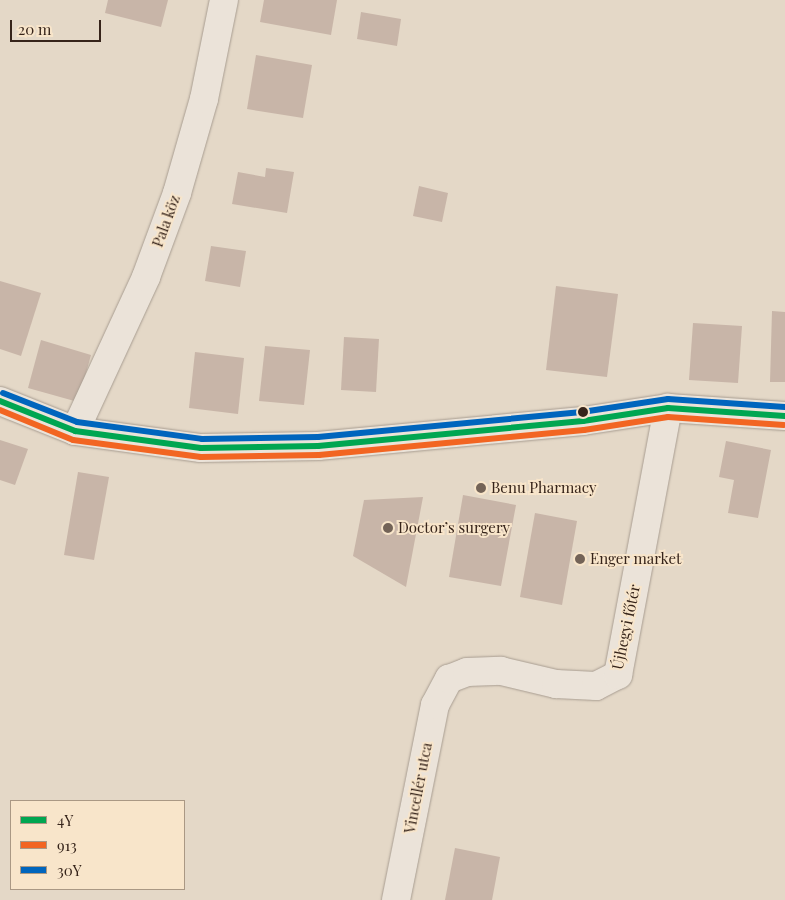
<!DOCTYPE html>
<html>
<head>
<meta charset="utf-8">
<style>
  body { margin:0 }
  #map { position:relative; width:785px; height:900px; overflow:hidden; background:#e4d8c7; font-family:"Playfair Display",serif }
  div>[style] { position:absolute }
  .building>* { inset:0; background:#c8b5a8 }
  .roads { filter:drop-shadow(0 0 1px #a89d91) drop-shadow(0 0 1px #a89d91) }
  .minor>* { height:28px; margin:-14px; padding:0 14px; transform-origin:14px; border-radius:14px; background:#ebe3d9 }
  .bus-1>* { height:6px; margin:-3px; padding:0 3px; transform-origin:3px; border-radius:3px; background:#00a651 }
  .bus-2>* { height:6px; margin:-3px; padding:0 3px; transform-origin:3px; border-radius:3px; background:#f26522 }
  .bus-3>* { height:6px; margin:-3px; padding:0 3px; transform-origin:3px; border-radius:3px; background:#0065bd }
  .dots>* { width:14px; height:14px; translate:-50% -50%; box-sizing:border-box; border:2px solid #f8e5ca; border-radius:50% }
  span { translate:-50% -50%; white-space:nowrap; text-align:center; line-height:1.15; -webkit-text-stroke:4px #f8e5ca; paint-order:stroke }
  .street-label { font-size:15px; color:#36241a }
  .poi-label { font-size:15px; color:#36241a }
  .left { translate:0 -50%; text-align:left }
  .legend { position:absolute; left:10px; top:800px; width:175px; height:90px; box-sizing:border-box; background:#f8e5ca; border:1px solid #aa9884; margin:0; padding:6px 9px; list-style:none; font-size:15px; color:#36241a }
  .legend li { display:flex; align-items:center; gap:10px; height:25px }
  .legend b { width:25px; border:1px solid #aa9884 }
  .scale { position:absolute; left:10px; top:20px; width:91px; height:22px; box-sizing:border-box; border:2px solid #36241a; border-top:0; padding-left:6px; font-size:15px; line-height:18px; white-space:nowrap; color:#36241a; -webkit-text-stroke:4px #f8e5ca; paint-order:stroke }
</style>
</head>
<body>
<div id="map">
  <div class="building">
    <div style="clip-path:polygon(108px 0,168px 0,161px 27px,105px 13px)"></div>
    <div style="clip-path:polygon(264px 0,337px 0,331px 35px,260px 22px)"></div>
    <div style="clip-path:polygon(361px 12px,401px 19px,397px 46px,357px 39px)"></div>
    <div style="clip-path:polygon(256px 55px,312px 65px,303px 118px,247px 109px)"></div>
    <div style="clip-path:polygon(266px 168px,294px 172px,287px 213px,232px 204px,238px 172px,265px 177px)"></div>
    <div style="clip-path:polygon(419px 186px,448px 193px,442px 222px,413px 216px)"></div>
    <div style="clip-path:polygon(211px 246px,246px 251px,240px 287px,205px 281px)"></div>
    <div style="clip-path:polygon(0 281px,41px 293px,21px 356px,0 349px)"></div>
    <div style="clip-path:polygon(556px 286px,618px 294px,607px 377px,546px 370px)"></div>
    <div style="clip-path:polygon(772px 311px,785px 312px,785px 382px,770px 382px)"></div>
    <div style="clip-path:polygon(693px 323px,742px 326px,738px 383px,689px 380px)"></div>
    <div style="clip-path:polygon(344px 337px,379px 339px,376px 392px,341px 390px)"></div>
    <div style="clip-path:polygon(41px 340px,91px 355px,78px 402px,28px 388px)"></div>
    <div style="clip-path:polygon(265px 346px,310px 350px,304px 405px,259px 401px)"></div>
    <div style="clip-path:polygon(195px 352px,244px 358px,238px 414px,189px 408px)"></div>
    <div style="clip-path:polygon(0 440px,28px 449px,15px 485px,0 480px)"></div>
    <div style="clip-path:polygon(726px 441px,771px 450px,758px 518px,728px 513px,734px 480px,719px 477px)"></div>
    <div style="clip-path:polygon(78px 472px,109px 477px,94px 560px,64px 555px)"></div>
    <div style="clip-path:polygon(463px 495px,516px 505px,501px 586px,449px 577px)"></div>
    <div style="clip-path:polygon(423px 497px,406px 587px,353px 556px,364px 500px)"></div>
    <div style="clip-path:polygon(535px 513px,577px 521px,562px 605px,520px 597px)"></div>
    <div style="clip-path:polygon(455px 848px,500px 857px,492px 900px,445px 900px)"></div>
  </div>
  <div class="roads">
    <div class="minor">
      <div style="left:0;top:401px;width:81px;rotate:21.8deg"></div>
      <div style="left:75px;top:431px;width:127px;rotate:7.7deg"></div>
      <div style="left:201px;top:448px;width:117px;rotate:-1deg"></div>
      <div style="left:318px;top:446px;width:266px;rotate:-5.4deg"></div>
      <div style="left:583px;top:421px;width:86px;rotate:-8.7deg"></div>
      <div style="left:668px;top:408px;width:117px;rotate:3.9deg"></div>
      <div style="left:75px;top:431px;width:170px;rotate:-65.2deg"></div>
      <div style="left:146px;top:277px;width:90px;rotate:-69.7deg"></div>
      <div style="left:177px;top:193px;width:98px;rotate:-74deg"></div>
      <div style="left:204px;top:99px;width:101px;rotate:-78.6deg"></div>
      <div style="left:396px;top:900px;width:199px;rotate:-78.7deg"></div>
      <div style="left:435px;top:705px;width:30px;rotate:-62deg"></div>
      <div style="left:449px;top:679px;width:19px;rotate:-21deg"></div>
      <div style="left:467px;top:672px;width:34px;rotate:-2deg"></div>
      <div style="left:501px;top:671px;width:57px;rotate:13.3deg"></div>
      <div style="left:556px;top:684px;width:40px;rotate:2.9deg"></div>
      <div style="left:596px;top:686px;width:25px;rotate:-27deg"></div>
      <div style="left:618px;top:675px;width:272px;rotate:-79.4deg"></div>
    </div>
  </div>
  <div class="bus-1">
    <div style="left:0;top:401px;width:81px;rotate:21.8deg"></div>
    <div style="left:75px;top:431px;width:127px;rotate:7.7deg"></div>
    <div style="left:201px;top:448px;width:117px;rotate:-1deg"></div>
    <div style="left:318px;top:446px;width:266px;rotate:-5.4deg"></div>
    <div style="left:583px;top:421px;width:86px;rotate:-8.7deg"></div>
    <div style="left:668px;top:408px;width:117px;rotate:3.9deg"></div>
  </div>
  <div class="bus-2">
    <div style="left:0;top:410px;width:79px;rotate:22.3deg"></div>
    <div style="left:73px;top:440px;width:129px;rotate:7.6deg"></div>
    <div style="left:201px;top:457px;width:118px;rotate:-1deg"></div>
    <div style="left:319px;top:455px;width:266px;rotate:-5.4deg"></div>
    <div style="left:584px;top:430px;width:85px;rotate:-8.8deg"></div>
    <div style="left:668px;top:417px;width:116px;rotate:3.9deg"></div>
  </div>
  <div class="bus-3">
    <div style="left:3px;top:393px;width:79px;rotate:21.4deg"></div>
    <div style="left:77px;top:422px;width:126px;rotate:7.7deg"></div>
    <div style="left:202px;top:439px;width:116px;rotate:-1deg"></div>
    <div style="left:318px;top:437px;width:265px;rotate:-5.4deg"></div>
    <div style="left:582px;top:412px;width:87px;rotate:-8.6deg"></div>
    <div style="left:668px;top:399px;width:117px;rotate:3.9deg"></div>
  </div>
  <div class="dots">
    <div style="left:583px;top:412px;background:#36241a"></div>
    <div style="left:481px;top:488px;background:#736357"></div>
    <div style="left:388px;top:528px;background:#736357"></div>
    <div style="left:580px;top:559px;background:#736357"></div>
  </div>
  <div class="street-label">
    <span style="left:166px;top:221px;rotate:-70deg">Pala köz</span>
    <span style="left:626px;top:627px;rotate:-78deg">Újhegyi főtér</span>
    <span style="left:418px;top:788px;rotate:-79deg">Vincellér utca</span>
  </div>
  <div class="poi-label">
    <span class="left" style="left:491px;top:488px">Benu Pharmacy</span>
    <span class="left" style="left:398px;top:528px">Doctor’s surgery</span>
    <span class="left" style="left:590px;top:559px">Enger market</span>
  </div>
  <ul class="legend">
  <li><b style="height:6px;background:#00a651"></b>4Y</li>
  <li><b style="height:6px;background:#f26522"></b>913</li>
  <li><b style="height:6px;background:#0065bd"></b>30Y</li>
  </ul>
  <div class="scale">20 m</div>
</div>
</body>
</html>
